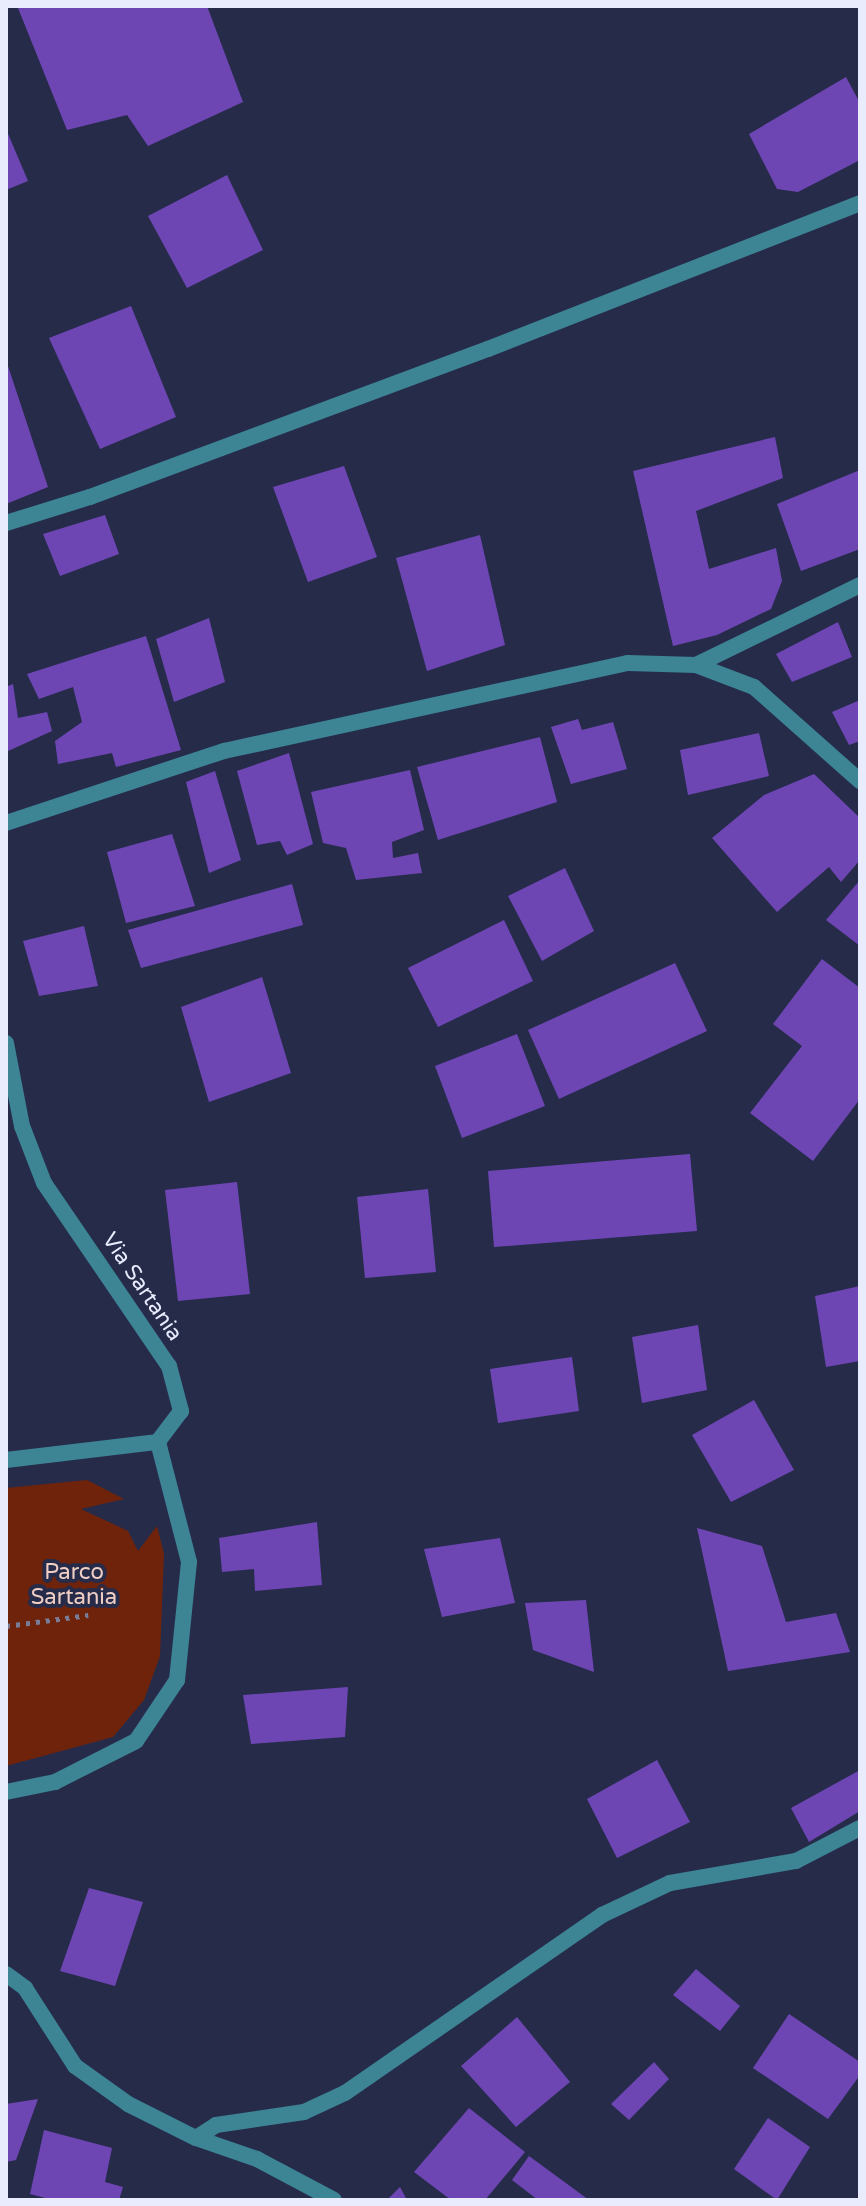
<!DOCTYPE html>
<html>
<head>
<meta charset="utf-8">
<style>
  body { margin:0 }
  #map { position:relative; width:866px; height:2206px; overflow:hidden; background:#262b4a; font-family:"Varela Round",sans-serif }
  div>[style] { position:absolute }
  .green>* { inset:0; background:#70230b }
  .building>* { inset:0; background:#6e46b4 }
  .path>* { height:5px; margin-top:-2.5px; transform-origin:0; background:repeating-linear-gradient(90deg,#787c95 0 4px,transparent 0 10px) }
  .service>* { height:16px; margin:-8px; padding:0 8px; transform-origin:8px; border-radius:8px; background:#3d8495 }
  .minor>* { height:16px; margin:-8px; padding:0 8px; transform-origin:8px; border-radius:8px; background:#3d8495 }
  span { translate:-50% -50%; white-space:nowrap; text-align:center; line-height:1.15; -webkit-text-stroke:8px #262b4a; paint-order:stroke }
  .street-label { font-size:22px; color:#e9ecfd }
  .park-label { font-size:22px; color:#efcec4 }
  .frame { position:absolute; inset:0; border:8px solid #e9ecfd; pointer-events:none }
</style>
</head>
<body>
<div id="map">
  <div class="green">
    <div style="clip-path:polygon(87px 1480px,124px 1499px,81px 1509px,128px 1531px,138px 1551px,157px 1526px,164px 1554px,160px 1656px,144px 1700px,113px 1737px,6px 1766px,6px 1488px)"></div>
  </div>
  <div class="building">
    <div style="clip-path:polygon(6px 6px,207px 6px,243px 102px,148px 146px,127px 115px,67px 130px,18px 8px)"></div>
    <div style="clip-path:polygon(846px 77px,860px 103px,860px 160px,798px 192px,777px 189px,749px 134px)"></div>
    <div style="clip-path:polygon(6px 129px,28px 181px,6px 190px)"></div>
    <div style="clip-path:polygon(227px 175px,263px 250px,187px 288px,148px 216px)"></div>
    <div style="clip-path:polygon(131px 306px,176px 417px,100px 449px,49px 338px)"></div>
    <div style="clip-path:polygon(6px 360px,48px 487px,6px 504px)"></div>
    <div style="clip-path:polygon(775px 437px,783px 478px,696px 511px,709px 569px,776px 548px,782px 581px,771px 609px,717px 635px,673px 646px,633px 471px)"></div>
    <div style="clip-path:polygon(344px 466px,377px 557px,308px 582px,273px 487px)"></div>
    <div style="clip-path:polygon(860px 470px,860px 549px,801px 571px,777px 504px)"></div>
    <div style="clip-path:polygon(105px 515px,119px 554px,60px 576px,43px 534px)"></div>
    <div style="clip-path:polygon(480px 535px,505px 645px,427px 671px,396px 558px)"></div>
    <div style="clip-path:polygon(209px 618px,225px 682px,174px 702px,156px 639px)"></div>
    <div style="clip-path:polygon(838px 622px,852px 657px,792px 682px,776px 654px)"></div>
    <div style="clip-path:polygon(146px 636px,181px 750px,116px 767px,112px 753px,58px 764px,55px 741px,82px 722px,73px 687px,39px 699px,27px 674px)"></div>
    <div style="clip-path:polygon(13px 684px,18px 718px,47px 712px,52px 731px,6px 752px,6px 687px)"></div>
    <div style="clip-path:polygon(860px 700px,860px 741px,849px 745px,832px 712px)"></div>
    <div style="clip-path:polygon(578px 719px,582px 730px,613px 722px,627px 769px,571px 784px,551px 727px)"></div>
    <div style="clip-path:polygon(759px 733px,769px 776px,688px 795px,680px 750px)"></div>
    <div style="clip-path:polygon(540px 737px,557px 802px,438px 840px,417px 767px)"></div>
    <div style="clip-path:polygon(289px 753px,313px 844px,287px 855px,280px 841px,257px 845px,237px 771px)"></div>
    <div style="clip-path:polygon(410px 770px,424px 830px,392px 842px,393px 858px,418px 853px,422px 873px,356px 880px,346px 848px,323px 843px,311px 792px)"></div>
    <div style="clip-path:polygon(215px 771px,241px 860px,209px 873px,186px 782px)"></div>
    <div style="clip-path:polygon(814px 774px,860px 818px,860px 860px,841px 882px,829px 867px,777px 912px,712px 838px,764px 795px)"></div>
    <div style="clip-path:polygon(172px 834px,195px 906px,126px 923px,107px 852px)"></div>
    <div style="clip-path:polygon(565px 868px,594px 931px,542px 961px,508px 896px)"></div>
    <div style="clip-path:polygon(860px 880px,860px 946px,826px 920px)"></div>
    <div style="clip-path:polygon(292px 884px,303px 925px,141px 968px,128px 930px)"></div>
    <div style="clip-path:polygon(504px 920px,533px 981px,438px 1027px,408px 968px)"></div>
    <div style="clip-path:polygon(84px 926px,98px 986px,39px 996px,23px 941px)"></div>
    <div style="clip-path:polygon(822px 959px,860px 988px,860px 1099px,813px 1161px,750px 1113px,802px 1046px,773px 1024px)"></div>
    <div style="clip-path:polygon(675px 963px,707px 1031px,559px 1099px,528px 1030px)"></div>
    <div style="clip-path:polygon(262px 977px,291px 1073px,209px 1102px,181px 1007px)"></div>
    <div style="clip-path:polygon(517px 1034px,545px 1106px,462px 1138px,435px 1066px)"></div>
    <div style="clip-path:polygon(690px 1154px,697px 1231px,494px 1247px,488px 1171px)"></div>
    <div style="clip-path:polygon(237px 1182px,250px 1294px,178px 1301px,165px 1190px)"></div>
    <div style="clip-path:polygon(428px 1189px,436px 1272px,365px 1278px,357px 1197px)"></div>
    <div style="clip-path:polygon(860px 1286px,860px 1361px,826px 1367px,815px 1296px)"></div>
    <div style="clip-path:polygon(698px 1325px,707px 1390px,642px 1403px,632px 1337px)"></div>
    <div style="clip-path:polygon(572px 1357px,579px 1411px,498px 1423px,490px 1369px)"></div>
    <div style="clip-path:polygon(754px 1400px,794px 1470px,731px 1502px,692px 1435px)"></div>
    <div style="clip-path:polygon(317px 1522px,322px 1585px,255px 1591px,254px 1569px,222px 1572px,219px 1538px)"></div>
    <div style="clip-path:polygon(697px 1528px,762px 1546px,786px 1622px,836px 1613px,850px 1652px,728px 1671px)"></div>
    <div style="clip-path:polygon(500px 1538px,515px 1603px,442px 1617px,424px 1549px)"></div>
    <div style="clip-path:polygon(586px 1600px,594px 1672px,533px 1650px,525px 1603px)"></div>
    <div style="clip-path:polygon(348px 1687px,345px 1737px,251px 1744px,243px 1695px)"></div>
    <div style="clip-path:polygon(657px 1760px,690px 1822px,617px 1858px,587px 1799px)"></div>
    <div style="clip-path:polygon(860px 1770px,860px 1811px,809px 1842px,791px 1808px)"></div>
    <div style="clip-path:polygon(89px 1888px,143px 1902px,115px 1986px,60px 1971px)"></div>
    <div style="clip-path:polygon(696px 1969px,740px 2006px,720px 2031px,673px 1995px)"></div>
    <div style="clip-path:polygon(789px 2014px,860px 2062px,860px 2075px,828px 2119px,753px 2068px)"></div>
    <div style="clip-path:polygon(517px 2017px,570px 2082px,516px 2127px,461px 2066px)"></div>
    <div style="clip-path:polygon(654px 2062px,669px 2079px,629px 2120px,611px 2104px)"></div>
    <div style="clip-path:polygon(38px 2099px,16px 2160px,6px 2162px,6px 2104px)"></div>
    <div style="clip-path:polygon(469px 2108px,525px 2152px,485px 2200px,451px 2200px,414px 2172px)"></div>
    <div style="clip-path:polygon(768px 2118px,810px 2147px,777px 2200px,734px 2169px)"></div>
    <div style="clip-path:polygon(44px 2130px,112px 2148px,105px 2182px,123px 2187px,119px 2200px,53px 2200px,30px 2194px)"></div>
    <div style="clip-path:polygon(529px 2156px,589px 2200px,538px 2200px,512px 2180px)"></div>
    <div style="clip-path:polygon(400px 2187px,407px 2200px,387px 2200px)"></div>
  </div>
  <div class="path">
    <div style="left:6px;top:1626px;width:83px;rotate:-7.6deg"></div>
  </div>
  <div class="service">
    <div style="left:6px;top:523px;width:88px;rotate:-17.2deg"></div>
    <div style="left:90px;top:497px;width:425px;rotate:-20.4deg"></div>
    <div style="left:488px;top:349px;width:400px;rotate:-21.4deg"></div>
  </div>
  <div class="minor">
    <div style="left:696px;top:665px;width:182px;rotate:-26deg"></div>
    <div style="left:6px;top:823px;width:230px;rotate:-18.3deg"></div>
    <div style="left:224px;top:751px;width:413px;rotate:-12.3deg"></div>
    <div style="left:628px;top:663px;width:68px;rotate:1.7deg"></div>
    <div style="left:696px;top:665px;width:62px;rotate:20.8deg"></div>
    <div style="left:754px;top:687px;width:142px;rotate:41.6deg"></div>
    <div style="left:6px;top:1043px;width:85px;rotate:79.1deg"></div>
    <div style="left:22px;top:1126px;width:61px;rotate:68.9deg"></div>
    <div style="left:44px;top:1183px;width:222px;rotate:55.7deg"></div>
    <div style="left:169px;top:1366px;width:47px;rotate:75.1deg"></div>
    <div style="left:181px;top:1411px;width:39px;rotate:127deg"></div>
    <div style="left:158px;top:1442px;width:124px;rotate:75.5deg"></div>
    <div style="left:189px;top:1562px;width:119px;rotate:95.8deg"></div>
    <div style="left:177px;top:1680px;width:73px;rotate:123.9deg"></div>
    <div style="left:136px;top:1741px;width:91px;rotate:153.2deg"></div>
    <div style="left:55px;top:1782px;width:50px;rotate:168.5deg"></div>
    <div style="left:6px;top:1460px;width:153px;rotate:-6.8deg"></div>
    <div style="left:6px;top:1974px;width:24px;rotate:36deg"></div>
    <div style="left:25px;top:1988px;width:93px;rotate:57.3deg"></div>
    <div style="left:75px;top:2066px;width:65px;rotate:35.6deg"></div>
    <div style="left:128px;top:2104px;width:76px;rotate:26.6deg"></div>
    <div style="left:196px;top:2138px;width:65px;rotate:19deg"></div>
    <div style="left:257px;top:2159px;width:87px;rotate:28deg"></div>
    <div style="left:196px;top:2138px;width:24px;rotate:-33deg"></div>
    <div style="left:216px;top:2125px;width:89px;rotate:-8.4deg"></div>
    <div style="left:304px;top:2112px;width:45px;rotate:-24.9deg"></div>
    <div style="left:345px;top:2093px;width:313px;rotate:-34.7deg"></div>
    <div style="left:602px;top:1915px;width:75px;rotate:-25.2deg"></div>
    <div style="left:670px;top:1883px;width:128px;rotate:-9.9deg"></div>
    <div style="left:796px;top:1861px;width:72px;rotate:-27.3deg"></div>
  </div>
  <div class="street-label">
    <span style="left:142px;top:1287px;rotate:56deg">Via Sartania</span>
  </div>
  <div class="park-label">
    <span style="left:74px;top:1585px">Parco<br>Sartania</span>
  </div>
  <div class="frame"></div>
</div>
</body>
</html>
